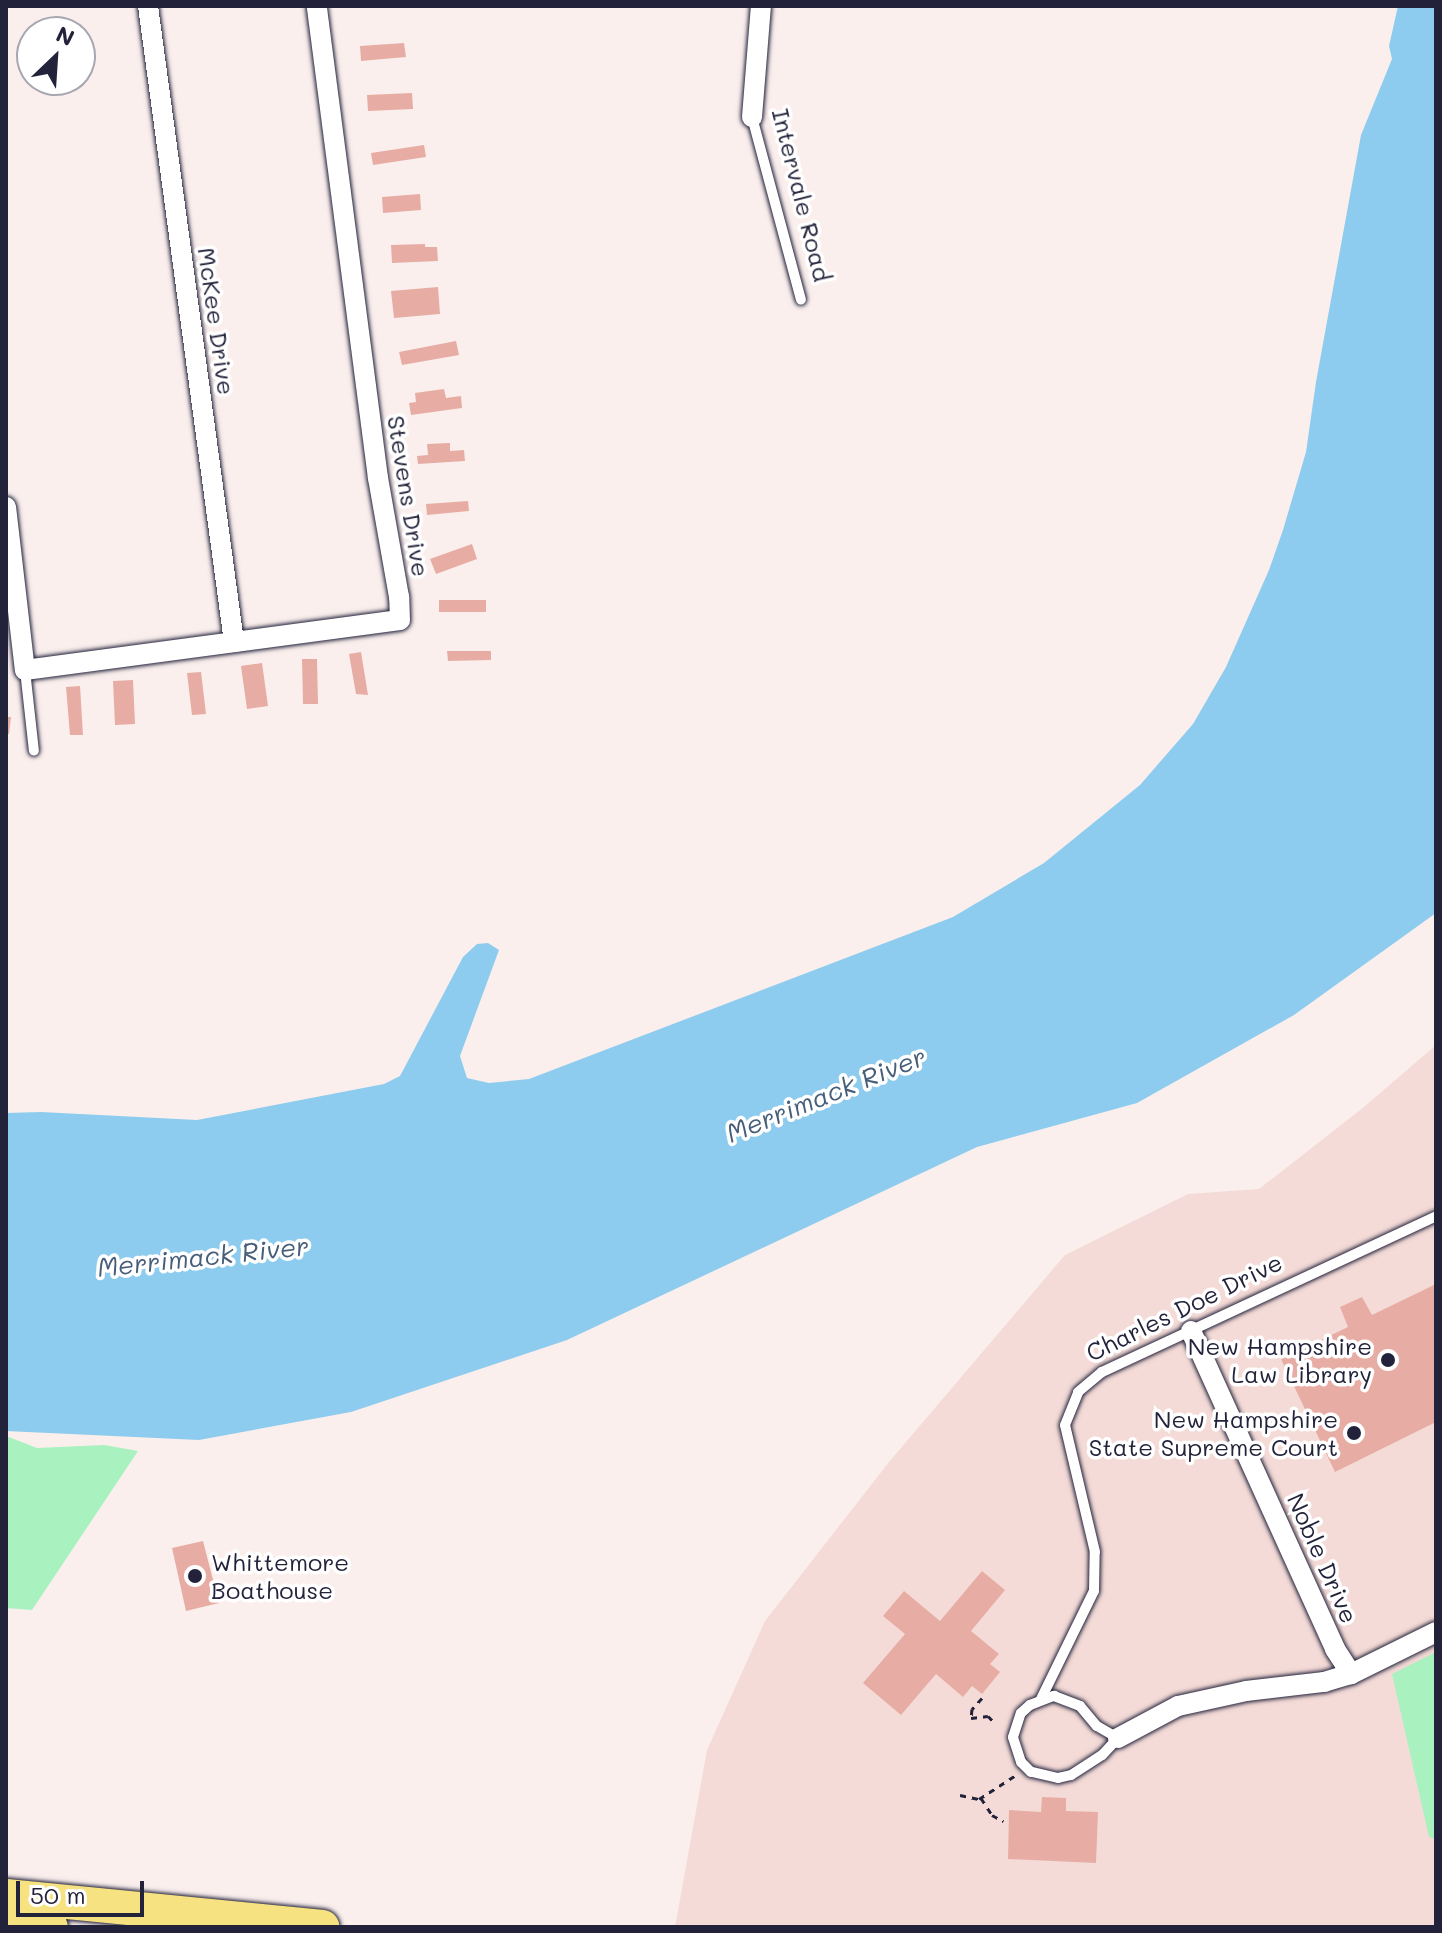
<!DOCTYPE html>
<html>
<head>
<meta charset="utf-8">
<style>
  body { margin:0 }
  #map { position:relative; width:1442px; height:1933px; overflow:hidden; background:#faefed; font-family:Mali,sans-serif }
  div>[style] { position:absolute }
  .built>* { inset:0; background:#f4dbd7 }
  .green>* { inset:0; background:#a9f1bf }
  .water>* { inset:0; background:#8dccee }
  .building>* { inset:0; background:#e7ada4 }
  .path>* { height:3px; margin-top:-1.5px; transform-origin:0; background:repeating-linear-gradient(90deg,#22223b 0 6px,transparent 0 12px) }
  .roads { filter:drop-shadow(0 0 2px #22223b) drop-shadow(0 0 2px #22223b) }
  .lane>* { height:10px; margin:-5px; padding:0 5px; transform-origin:5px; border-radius:5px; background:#fff }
  .street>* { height:20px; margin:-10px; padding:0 10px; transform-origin:10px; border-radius:10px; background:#fff }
  .primary>* { height:34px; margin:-17px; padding:0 17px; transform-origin:17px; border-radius:17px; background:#f7e281 }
  .dots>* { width:22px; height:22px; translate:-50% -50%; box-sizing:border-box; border:4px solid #fff; border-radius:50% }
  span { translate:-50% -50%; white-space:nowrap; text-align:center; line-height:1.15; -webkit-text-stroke:7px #fff; paint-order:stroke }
  .street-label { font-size:24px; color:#22223b }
  .poi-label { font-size:24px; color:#22223b }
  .right { translate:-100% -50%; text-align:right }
  .left { translate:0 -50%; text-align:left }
  .water-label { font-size:26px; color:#475e7a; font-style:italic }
  .frame { position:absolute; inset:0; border:8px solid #22223b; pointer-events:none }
  .north { position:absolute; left:16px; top:16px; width:80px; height:80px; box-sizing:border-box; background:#fff; border:2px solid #a7a7b1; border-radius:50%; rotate:25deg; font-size:22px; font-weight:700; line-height:32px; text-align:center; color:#22223b }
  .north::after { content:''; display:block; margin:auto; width:28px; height:36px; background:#22223b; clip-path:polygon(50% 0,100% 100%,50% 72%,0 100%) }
  .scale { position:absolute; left:16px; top:1881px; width:128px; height:36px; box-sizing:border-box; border:4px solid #22223b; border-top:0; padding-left:10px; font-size:24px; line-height:28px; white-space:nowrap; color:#22223b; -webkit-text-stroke:6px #fff; paint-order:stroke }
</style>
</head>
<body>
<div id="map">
  <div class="built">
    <div style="clip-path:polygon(1436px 1045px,1436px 1927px,675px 1927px,707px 1750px,765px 1621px,889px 1462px,1065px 1255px,1188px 1194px,1259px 1189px,1364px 1107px)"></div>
  </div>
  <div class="green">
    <div style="clip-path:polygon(6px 1436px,37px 1448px,104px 1445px,138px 1451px,32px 1610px,6px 1608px)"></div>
    <div style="clip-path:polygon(1436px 1652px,1436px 1839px,1429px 1837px,1392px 1674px)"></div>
  </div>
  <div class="water">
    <div style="clip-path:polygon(1398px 6px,1436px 6px,1436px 913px,1294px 1015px,1137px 1103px,977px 1147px,567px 1340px,351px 1412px,199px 1440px,6px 1431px,6px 1113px,41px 1112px,197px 1120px,384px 1084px,400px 1076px,463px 957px,477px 944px,488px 943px,499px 950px,460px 1056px,467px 1078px,489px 1083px,529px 1079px,953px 917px,1044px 863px,1140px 785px,1193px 724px,1226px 667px,1269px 570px,1283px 530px,1306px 452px,1316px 382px,1361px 135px,1392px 59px,1389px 46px)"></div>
  </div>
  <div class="building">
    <div style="clip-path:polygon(404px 43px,406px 57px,361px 61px,360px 46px)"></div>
    <div style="clip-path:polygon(412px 93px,413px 109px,368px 111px,367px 95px)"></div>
    <div style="clip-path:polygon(424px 145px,426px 157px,373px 165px,371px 153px)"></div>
    <div style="clip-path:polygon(420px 194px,421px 210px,383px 213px,382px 197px)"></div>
    <div style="clip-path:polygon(425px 244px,425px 247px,437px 247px,438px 261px,392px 263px,391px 245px)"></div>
    <div style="clip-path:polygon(438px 287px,440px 314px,394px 318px,391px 291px)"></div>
    <div style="clip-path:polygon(456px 341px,459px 355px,402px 365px,399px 352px)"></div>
    <div style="clip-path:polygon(444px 389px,446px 398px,461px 396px,462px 408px,411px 415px,409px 403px,416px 402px,415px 393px)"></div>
    <div style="clip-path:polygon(450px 443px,450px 451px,464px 450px,465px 461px,418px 464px,417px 456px,428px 455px,427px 444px)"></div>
    <div style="clip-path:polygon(468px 501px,469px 511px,427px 515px,426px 504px)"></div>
    <div style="clip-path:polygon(472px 544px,477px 559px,436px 574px,430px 559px)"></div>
    <div style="clip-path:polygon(439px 600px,486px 600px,486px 612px,439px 612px)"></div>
    <div style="clip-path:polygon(447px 651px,491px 651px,491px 660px,448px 661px)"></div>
    <div style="clip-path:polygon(361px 652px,368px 695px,356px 694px,349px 654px)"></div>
    <div style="clip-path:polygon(302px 659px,317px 659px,318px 704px,303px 704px)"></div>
    <div style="clip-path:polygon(262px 663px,268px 706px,247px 709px,241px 666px)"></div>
    <div style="clip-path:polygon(201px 672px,206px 714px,192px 715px,187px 673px)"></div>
    <div style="clip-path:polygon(133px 680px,135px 724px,115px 725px,113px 681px)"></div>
    <div style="clip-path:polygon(80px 686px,83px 735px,70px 735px,66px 687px)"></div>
    <div style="clip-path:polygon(6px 717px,11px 717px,9px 734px,6px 734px)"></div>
    <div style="clip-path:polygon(1436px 1284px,1436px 1422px,1335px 1472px,1281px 1359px,1348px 1327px,1340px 1307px,1362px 1297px,1372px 1315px)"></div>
    <div style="clip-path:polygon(203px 1541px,219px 1603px,186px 1611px,172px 1548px)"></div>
    <div style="clip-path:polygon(982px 1571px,1005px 1590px,971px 1631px,999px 1654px,990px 1664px,1000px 1672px,982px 1694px,972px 1686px,963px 1697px,936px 1674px,901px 1715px,863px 1683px,905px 1634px,883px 1616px,904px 1591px,940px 1621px)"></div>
    <div style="clip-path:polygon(1042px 1797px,1066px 1798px,1066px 1811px,1098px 1812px,1096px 1863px,1008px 1859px,1009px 1810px,1041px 1812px)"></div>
  </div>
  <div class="path">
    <div style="left:982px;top:1698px;width:15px;rotate:132deg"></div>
    <div style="left:972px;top:1709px;width:9px;rotate:96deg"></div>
    <div style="left:971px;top:1718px;width:17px;rotate:-7deg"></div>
    <div style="left:988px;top:1716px;width:7px;rotate:45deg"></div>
    <div style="left:960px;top:1795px;width:19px;rotate:12deg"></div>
    <div style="left:979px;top:1799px;width:44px;rotate:-33deg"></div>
    <div style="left:981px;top:1798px;width:20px;rotate:57deg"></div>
    <div style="left:992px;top:1815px;width:13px;rotate:29deg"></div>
  </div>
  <div class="roads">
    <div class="lane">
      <div style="left:752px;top:117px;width:189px;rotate:75deg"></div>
      <div style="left:25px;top:670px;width:81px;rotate:83.7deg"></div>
      <div style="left:1054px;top:1696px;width:28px;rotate:21deg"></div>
      <div style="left:1080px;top:1706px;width:26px;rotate:50deg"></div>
      <div style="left:1097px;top:1726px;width:24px;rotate:30deg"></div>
      <div style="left:1118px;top:1738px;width:23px;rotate:133deg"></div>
      <div style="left:1102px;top:1755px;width:37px;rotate:147deg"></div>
      <div style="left:1071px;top:1775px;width:13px;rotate:167deg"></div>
      <div style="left:1058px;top:1778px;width:28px;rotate:-167deg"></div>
      <div style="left:1031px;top:1772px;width:14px;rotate:-135deg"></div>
      <div style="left:1021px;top:1762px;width:26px;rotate:-108deg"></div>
      <div style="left:1013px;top:1737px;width:25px;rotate:-72deg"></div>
      <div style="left:1021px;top:1713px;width:12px;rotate:-42deg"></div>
      <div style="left:1030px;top:1705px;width:26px;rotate:-21deg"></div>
      <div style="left:1041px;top:1699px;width:120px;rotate:-63.9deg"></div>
      <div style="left:1094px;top:1591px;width:39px;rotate:-89deg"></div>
      <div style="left:1095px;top:1552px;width:130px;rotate:-103.3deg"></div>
      <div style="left:1065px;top:1425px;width:35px;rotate:-68deg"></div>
      <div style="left:1078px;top:1392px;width:31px;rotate:-40deg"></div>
      <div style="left:1102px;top:1372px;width:369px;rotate:-25deg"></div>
    </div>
    <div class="street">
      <div style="left:148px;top:6px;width:642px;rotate:82.3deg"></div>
      <div style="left:752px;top:117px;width:111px;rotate:-85.4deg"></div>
      <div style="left:6px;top:507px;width:164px;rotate:83.4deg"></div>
      <div style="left:25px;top:670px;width:378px;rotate:-7.6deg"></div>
      <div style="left:400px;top:620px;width:23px;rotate:-92deg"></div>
      <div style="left:399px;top:597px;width:121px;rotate:-100deg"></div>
      <div style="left:378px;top:478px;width:476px;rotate:-97.4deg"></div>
      <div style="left:1191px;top:1331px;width:349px;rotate:65.6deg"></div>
      <div style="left:1335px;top:1649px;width:30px;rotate:57deg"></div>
      <div style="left:1118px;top:1738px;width:68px;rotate:-28.1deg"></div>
      <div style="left:1178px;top:1706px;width:70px;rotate:-12.4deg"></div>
      <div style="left:1246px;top:1691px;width:79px;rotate:-6.6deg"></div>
      <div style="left:1324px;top:1682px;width:28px;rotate:-17deg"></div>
      <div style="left:1351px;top:1674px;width:95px;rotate:-26.3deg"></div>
    </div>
    <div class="primary">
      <div style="left:6px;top:1896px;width:318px;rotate:5.6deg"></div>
      <div style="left:6px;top:1923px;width:45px;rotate:5.1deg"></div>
    </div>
  </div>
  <div class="dots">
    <div style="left:1388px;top:1360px;background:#22223b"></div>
    <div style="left:1354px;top:1433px;background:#22223b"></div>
    <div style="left:195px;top:1576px;background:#22223b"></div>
  </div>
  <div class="street-label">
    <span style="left:802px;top:195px;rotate:76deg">Intervale Road</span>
    <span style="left:217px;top:321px;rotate:82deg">McKee Drive</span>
    <span style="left:409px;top:496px;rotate:81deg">Stevens Drive</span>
    <span style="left:1184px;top:1307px;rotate:-26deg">Charles Doe Drive</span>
    <span style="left:1323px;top:1558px;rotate:66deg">Noble Drive</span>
  </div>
  <div class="poi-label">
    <span class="right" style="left:1372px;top:1360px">New Hampshire<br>Law Library</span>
    <span class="right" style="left:1338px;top:1433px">New Hampshire<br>State Supreme Court</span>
    <span class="left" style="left:211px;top:1576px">Whittemore<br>Boathouse</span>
  </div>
  <div class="water-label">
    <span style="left:826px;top:1095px;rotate:-22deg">Merrimack River</span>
    <span style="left:203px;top:1257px;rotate:-6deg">Merrimack River</span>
  </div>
  <div class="frame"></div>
  <div class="north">N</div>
  <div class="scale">50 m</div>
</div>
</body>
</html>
